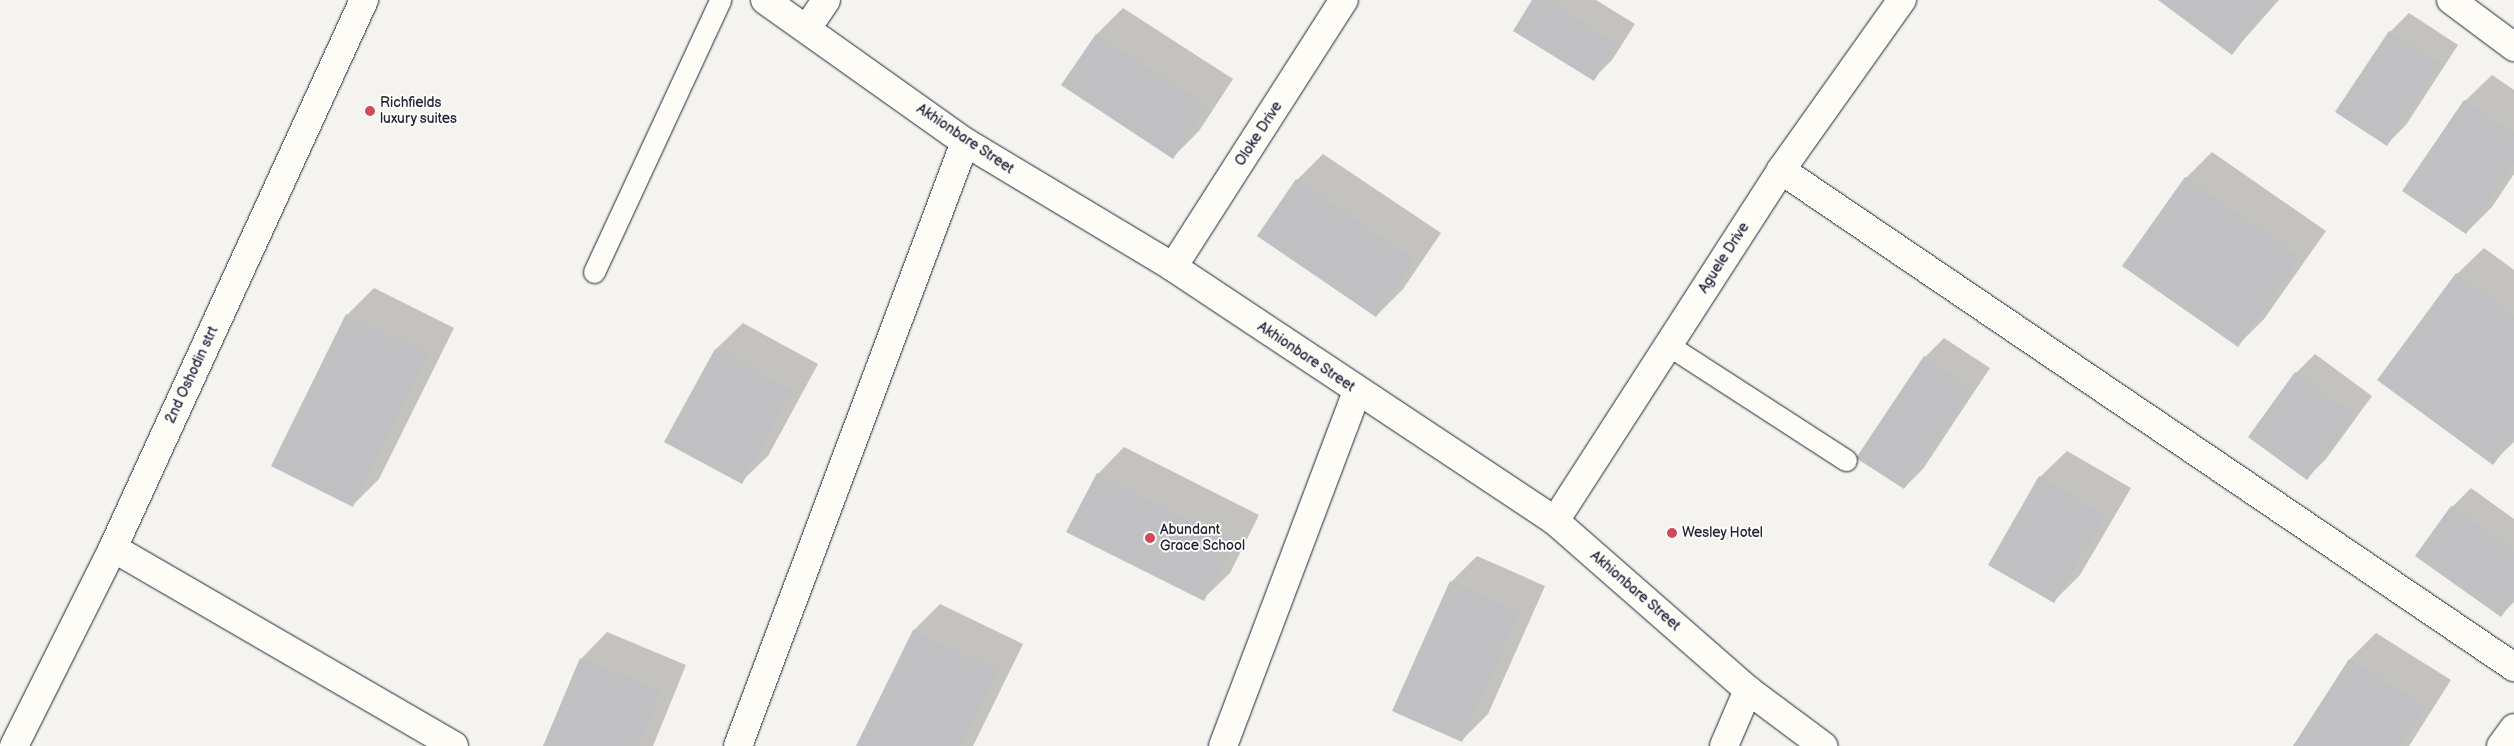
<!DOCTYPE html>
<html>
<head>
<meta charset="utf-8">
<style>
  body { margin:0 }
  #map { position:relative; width:2514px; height:746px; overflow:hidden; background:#f4f3ef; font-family:"Balsamiq Sans",sans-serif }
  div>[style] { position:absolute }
  .shadow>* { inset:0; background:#0003 }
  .building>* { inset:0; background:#c0bfc2 }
  .roads { filter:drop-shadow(0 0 1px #22223b) drop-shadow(0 0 1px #22223b) }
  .service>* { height:21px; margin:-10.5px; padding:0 10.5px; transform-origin:10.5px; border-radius:10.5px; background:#fdfcf7 }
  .minor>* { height:28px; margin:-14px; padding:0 14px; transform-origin:14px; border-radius:14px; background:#fdfcf7 }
  .dots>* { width:14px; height:14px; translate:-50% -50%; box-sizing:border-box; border:2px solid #fdfcf7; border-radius:50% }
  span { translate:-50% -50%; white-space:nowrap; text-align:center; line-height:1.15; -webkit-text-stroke:4px #fdfcf7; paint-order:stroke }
  .poi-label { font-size:14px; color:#22223b }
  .left { translate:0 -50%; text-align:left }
  .street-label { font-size:14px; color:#22223b }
</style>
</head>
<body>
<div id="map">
  <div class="shadow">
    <div style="clip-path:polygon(1533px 0,1596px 0,1635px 24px,1612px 60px,1593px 79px)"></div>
    <div style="clip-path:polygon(2160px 0,2279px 0,2232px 53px)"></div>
    <div style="clip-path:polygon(1123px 8px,1233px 79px,1199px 131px,1173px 157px,1063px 85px,1097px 34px)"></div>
    <div style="clip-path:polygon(2409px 13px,2458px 45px,2406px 125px,2387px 144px,2390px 32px)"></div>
    <div style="clip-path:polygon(2492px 75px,2514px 90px,2514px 174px,2492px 207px,2466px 233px,2404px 190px,2465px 101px)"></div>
    <div style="clip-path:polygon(2212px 152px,2326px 231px,2264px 319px,2238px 345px,2186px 178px)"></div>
    <div style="clip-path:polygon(1323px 154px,1441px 233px,1403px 289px,1376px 316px,1297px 180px)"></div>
    <div style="clip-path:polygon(2484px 248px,2514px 270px,2514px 442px,2492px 463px,2457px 274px)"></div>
    <div style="clip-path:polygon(374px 288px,454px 328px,379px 479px,353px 505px,273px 466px,347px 315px)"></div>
    <div style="clip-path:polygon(743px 323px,818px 364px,768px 456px,741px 482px,666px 442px,716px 349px)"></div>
    <div style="clip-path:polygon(1944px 338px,1990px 368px,1923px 469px,1904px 488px,1925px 357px)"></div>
    <div style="clip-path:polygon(2315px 354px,2372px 396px,2326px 459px,2307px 478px,2296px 373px)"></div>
    <div style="clip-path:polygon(1124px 447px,1259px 515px,1230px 573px,1203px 599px,1098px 474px)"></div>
    <div style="clip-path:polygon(2067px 451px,2131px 488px,2080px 575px,2054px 601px,2040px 477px)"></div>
    <div style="clip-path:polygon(2471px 488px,2514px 519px,2514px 602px,2501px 615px,2452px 507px)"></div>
    <div style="clip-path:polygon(1477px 556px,1545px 586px,1488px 714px,1462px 740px,1451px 582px)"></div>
    <div style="clip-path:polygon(940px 604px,1023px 644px,973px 746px,857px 746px,914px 630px)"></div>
    <div style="clip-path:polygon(607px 632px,686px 665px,653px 746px,544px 746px,581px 659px)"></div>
    <div style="clip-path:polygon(2376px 633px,2451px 680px,2409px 746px,2295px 746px,2350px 659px)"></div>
  </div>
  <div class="building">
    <div style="clip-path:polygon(1532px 0,1546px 0,1616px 43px,1594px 81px,1513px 31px)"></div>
    <div style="clip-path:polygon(2158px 0,2274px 0,2232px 55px)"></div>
    <div style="clip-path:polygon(2389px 31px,2440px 64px,2387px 146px,2335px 112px)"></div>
    <div style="clip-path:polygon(1096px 34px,1208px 106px,1173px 159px,1061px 85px)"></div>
    <div style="clip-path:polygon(2464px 100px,2514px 134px,2514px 164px,2466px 234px,2402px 191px)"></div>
    <div style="clip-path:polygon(2185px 177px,2300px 257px,2238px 347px,2122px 266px)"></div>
    <div style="clip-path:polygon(1296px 179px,1415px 260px,1376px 317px,1257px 236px)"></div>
    <div style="clip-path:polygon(2456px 273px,2514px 316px,2514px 437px,2493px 465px,2377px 380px)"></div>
    <div style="clip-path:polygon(346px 314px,428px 354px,353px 507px,271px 466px)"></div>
    <div style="clip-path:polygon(715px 349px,793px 390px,742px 484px,664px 442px)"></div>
    <div style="clip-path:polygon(1924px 356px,1971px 388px,1904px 489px,1856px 458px)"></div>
    <div style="clip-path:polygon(2295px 372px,2354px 415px,2307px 480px,2248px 437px)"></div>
    <div style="clip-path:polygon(1097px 473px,1234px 542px,1204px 601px,1066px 532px)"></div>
    <div style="clip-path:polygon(2039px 476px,2105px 515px,2054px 603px,1988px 565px)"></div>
    <div style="clip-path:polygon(2451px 506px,2514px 551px,2514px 599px,2501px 617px,2415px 556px)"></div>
    <div style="clip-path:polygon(1450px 581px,1520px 612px,1462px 742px,1392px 711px)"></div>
    <div style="clip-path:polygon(913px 630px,998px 671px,961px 746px,856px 746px)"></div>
    <div style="clip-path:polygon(580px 658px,661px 691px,638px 746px,543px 746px)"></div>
    <div style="clip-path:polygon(2349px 659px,2425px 706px,2400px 746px,2293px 746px)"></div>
  </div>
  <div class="roads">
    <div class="service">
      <div style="left:594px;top:272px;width:300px;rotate:-65.1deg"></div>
      <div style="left:1668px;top:345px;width:212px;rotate:32.9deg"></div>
    </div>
    <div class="minor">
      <div style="left:765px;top:0;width:245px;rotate:35.4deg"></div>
      <div style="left:965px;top:142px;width:243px;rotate:31deg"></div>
      <div style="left:1173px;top:267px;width:459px;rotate:33.6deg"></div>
      <div style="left:1555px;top:521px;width:257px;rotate:41.2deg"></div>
      <div style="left:1748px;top:690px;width:94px;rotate:36.7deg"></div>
      <div style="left:2451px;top:0;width:79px;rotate:36.7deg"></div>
      <div style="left:808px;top:27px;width:32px;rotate:-56deg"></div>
      <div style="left:1781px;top:170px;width:886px;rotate:34.14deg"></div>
      <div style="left:1173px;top:267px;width:317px;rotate:-57.4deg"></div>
      <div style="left:1555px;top:521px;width:417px;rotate:-57.2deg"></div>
      <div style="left:1781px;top:170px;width:209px;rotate:-54.6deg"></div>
      <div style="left:113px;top:548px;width:394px;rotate:30.1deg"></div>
      <div style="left:14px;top:746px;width:221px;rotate:-63.4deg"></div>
      <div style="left:113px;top:548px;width:603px;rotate:-65.39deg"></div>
      <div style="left:738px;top:746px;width:645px;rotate:-69.4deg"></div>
      <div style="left:1223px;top:746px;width:379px;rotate:-69.3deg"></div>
      <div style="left:1724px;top:746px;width:61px;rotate:-66.8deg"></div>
      <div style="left:2501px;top:746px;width:22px;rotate:-54deg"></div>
    </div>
  </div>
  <div class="dots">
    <div style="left:370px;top:111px;background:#d1495b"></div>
    <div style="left:1672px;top:533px;background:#d1495b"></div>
    <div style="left:1150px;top:538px;background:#d1495b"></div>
  </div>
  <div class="poi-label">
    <span class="left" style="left:380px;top:111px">Richfields<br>luxury suites</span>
    <span class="left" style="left:1160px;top:538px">Abundant<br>Grace School</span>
    <span class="left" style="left:1682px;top:533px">Wesley Hotel</span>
  </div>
  <div class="street-label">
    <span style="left:1259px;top:134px;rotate:-57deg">Oloke Drive</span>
    <span style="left:965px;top:139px;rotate:34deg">Akhionbare Street</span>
    <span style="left:1724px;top:258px;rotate:-57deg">Aguele Drive</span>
    <span style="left:1306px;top:357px;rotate:34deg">Akhionbare Street</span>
    <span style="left:192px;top:375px;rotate:-65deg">2nd Oshodin strt</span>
    <span style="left:1635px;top:591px;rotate:41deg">Akhionbare Street</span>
  </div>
</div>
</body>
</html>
